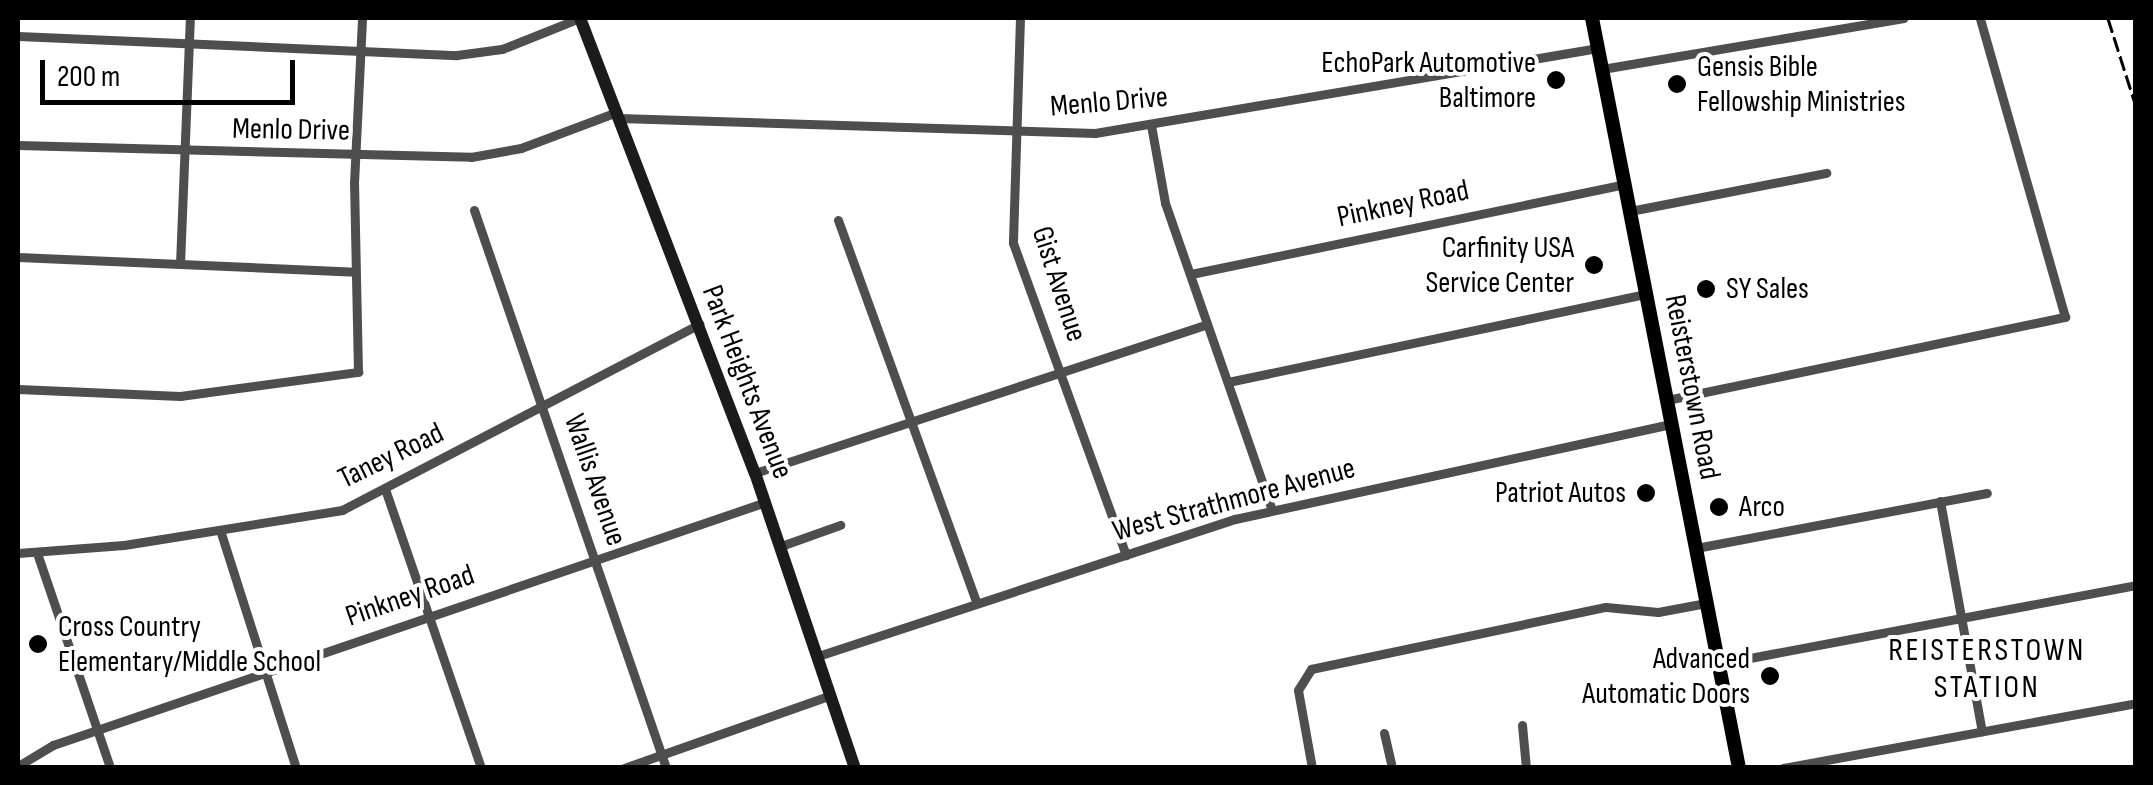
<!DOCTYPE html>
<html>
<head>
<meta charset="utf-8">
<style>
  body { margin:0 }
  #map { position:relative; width:2153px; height:785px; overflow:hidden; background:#fff; font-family:"Sofia Sans Condensed",sans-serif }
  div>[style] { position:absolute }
  .street>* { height:9px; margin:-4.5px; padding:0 4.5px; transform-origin:4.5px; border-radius:4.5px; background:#4e4e4e }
  .secondary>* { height:12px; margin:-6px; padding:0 6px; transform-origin:6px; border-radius:6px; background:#1b1b1b }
  .primary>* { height:14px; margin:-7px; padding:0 7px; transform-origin:7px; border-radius:7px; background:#000 }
  .rail>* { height:2.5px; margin-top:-1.25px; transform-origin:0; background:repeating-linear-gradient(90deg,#000 0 15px,transparent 0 20px) }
  .dots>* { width:28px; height:28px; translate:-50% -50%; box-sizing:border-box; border:5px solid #fff; border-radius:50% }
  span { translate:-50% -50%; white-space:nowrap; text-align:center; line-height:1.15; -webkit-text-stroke:8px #fff; paint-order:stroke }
  .poi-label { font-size:30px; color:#000 }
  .right { translate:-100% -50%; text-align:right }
  .left { translate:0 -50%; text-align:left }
  .street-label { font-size:30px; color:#000 }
  .neighbourhood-label { font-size:32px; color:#000; letter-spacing:2.5px }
  .frame { position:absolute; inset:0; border:20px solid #000; pointer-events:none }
  .scale { position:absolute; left:40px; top:60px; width:255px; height:45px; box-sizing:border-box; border:5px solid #000; border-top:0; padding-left:12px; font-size:30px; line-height:35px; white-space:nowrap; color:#000; -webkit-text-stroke:8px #fff; paint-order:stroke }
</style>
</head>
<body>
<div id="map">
  <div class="street">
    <div style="left:1020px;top:18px;width:225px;rotate:91.8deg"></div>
    <div style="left:1013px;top:243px;width:332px;rotate:70.1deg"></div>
    <div style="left:18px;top:36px;width:439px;rotate:2.5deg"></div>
    <div style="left:457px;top:55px;width:45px;rotate:-7.6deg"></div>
    <div style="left:502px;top:49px;width:84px;rotate:-21.7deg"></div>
    <div style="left:1602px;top:69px;width:306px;rotate:-9.6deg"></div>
    <div style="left:619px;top:118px;width:476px;rotate:1.8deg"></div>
    <div style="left:1095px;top:133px;width:510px;rotate:-9.59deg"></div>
    <div style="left:1151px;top:125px;width:79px;rotate:79.8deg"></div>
    <div style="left:1165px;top:203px;width:325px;rotate:70.8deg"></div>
    <div style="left:18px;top:145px;width:453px;rotate:1.5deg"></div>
    <div style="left:471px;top:157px;width:51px;rotate:-10.2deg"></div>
    <div style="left:521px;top:148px;width:103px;rotate:-20.6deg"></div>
    <div style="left:474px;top:210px;width:590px;rotate:71.01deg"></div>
    <div style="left:1630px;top:211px;width:200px;rotate:-11deg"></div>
    <div style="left:838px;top:220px;width:407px;rotate:70.1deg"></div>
    <div style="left:18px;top:257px;width:337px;rotate:2.5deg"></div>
    <div style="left:180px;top:264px;width:246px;rotate:-87.7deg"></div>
    <div style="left:1191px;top:274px;width:443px;rotate:-11.7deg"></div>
    <div style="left:358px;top:372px;width:189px;rotate:-91.2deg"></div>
    <div style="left:354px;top:183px;width:165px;rotate:-87.2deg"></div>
    <div style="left:1228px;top:382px;width:427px;rotate:-11.9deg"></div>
    <div style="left:18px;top:389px;width:162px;rotate:2.5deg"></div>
    <div style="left:180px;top:396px;width:180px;rotate:-7.7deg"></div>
    <div style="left:1667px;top:400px;width:407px;rotate:-11.8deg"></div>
    <div style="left:2065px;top:317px;width:311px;rotate:-105.9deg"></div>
    <div style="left:755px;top:473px;width:476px;rotate:-18.2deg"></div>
    <div style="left:385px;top:489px;width:295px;rotate:71deg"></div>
    <div style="left:1940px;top:501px;width:234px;rotate:79.7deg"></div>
    <div style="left:220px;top:530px;width:250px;rotate:72.3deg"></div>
    <div style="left:781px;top:546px;width:63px;rotate:-19.6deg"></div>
    <div style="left:1696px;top:548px;width:296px;rotate:-10.7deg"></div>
    <div style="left:18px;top:553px;width:106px;rotate:-4.3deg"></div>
    <div style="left:124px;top:545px;width:221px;rotate:-9.1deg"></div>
    <div style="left:342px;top:510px;width:403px;rotate:-27.5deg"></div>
    <div style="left:37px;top:553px;width:227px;rotate:71.2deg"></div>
    <div style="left:818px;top:656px;width:439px;rotate:-18.2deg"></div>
    <div style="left:1235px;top:519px;width:446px;rotate:-12.3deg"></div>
    <div style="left:1718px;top:664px;width:425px;rotate:-10.7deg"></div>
    <div style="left:1522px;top:725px;width:43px;rotate:84.7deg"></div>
    <div style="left:1384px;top:733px;width:36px;rotate:77deg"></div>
    <div style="left:18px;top:766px;width:41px;rotate:-31deg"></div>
    <div style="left:53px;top:745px;width:753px;rotate:-18.82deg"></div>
    <div style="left:624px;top:768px;width:219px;rotate:-19.4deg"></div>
    <div style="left:1312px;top:768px;width:79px;rotate:-100.2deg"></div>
    <div style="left:1298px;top:690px;width:25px;rotate:-58deg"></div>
    <div style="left:1311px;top:669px;width:301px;rotate:-11.9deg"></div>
    <div style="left:1606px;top:607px;width:52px;rotate:5.5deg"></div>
    <div style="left:1658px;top:612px;width:49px;rotate:-10.6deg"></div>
    <div style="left:1783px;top:768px;width:359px;rotate:-10.4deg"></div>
  </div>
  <div class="secondary">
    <div style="left:580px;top:18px;width:487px;rotate:69deg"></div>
    <div style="left:755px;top:473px;width:311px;rotate:71.3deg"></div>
  </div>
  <div class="primary">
    <div style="left:1592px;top:18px;width:764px;rotate:78.91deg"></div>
  </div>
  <div class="rail">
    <div style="left:2108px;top:18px;width:92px;rotate:72.3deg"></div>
  </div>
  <div class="dots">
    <div style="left:1556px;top:80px;background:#000"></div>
    <div style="left:1677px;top:84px;background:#000"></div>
    <div style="left:1594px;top:265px;background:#000"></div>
    <div style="left:1706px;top:289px;background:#000"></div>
    <div style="left:1646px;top:493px;background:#000"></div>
    <div style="left:1719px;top:507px;background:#000"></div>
    <div style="left:38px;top:644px;background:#000"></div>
    <div style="left:1770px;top:676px;background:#000"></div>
  </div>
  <div class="poi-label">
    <span class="right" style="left:1536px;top:80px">EchoPark Automotive<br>Baltimore</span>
    <span class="left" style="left:1697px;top:84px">Gensis Bible<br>Fellowship Ministries</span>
    <span class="right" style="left:1574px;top:265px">Carfinity USA<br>Service Center</span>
    <span class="left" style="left:1726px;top:289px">SY Sales</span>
    <span class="right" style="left:1626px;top:493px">Patriot Autos</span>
    <span class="left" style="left:1739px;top:507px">Arco</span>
    <span class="left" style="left:58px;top:644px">Cross Country<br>Elementary/Middle School</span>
    <span class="right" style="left:1750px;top:676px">Advanced<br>Automatic Doors</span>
  </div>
  <div class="street-label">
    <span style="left:1109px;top:102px;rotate:-5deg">Menlo Drive</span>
    <span style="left:291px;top:130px;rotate:1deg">Menlo Drive</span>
    <span style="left:1403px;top:204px;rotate:-12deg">Pinkney Road</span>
    <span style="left:1059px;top:284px;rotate:72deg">Gist Avenue</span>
    <span style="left:747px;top:382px;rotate:69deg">Park Heights Avenue</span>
    <span style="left:1692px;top:387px;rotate:79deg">Reisterstown Road</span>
    <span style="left:391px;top:456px;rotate:-26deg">Taney Road</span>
    <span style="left:595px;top:480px;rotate:71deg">Wallis Avenue</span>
    <span style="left:1234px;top:500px;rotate:-15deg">West Strathmore Avenue</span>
    <span style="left:410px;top:596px;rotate:-19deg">Pinkney Road</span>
  </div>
  <div class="neighbourhood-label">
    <span style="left:1987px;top:670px">REISTERSTOWN<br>STATION</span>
  </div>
  <div class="frame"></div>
  <div class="scale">200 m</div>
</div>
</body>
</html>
